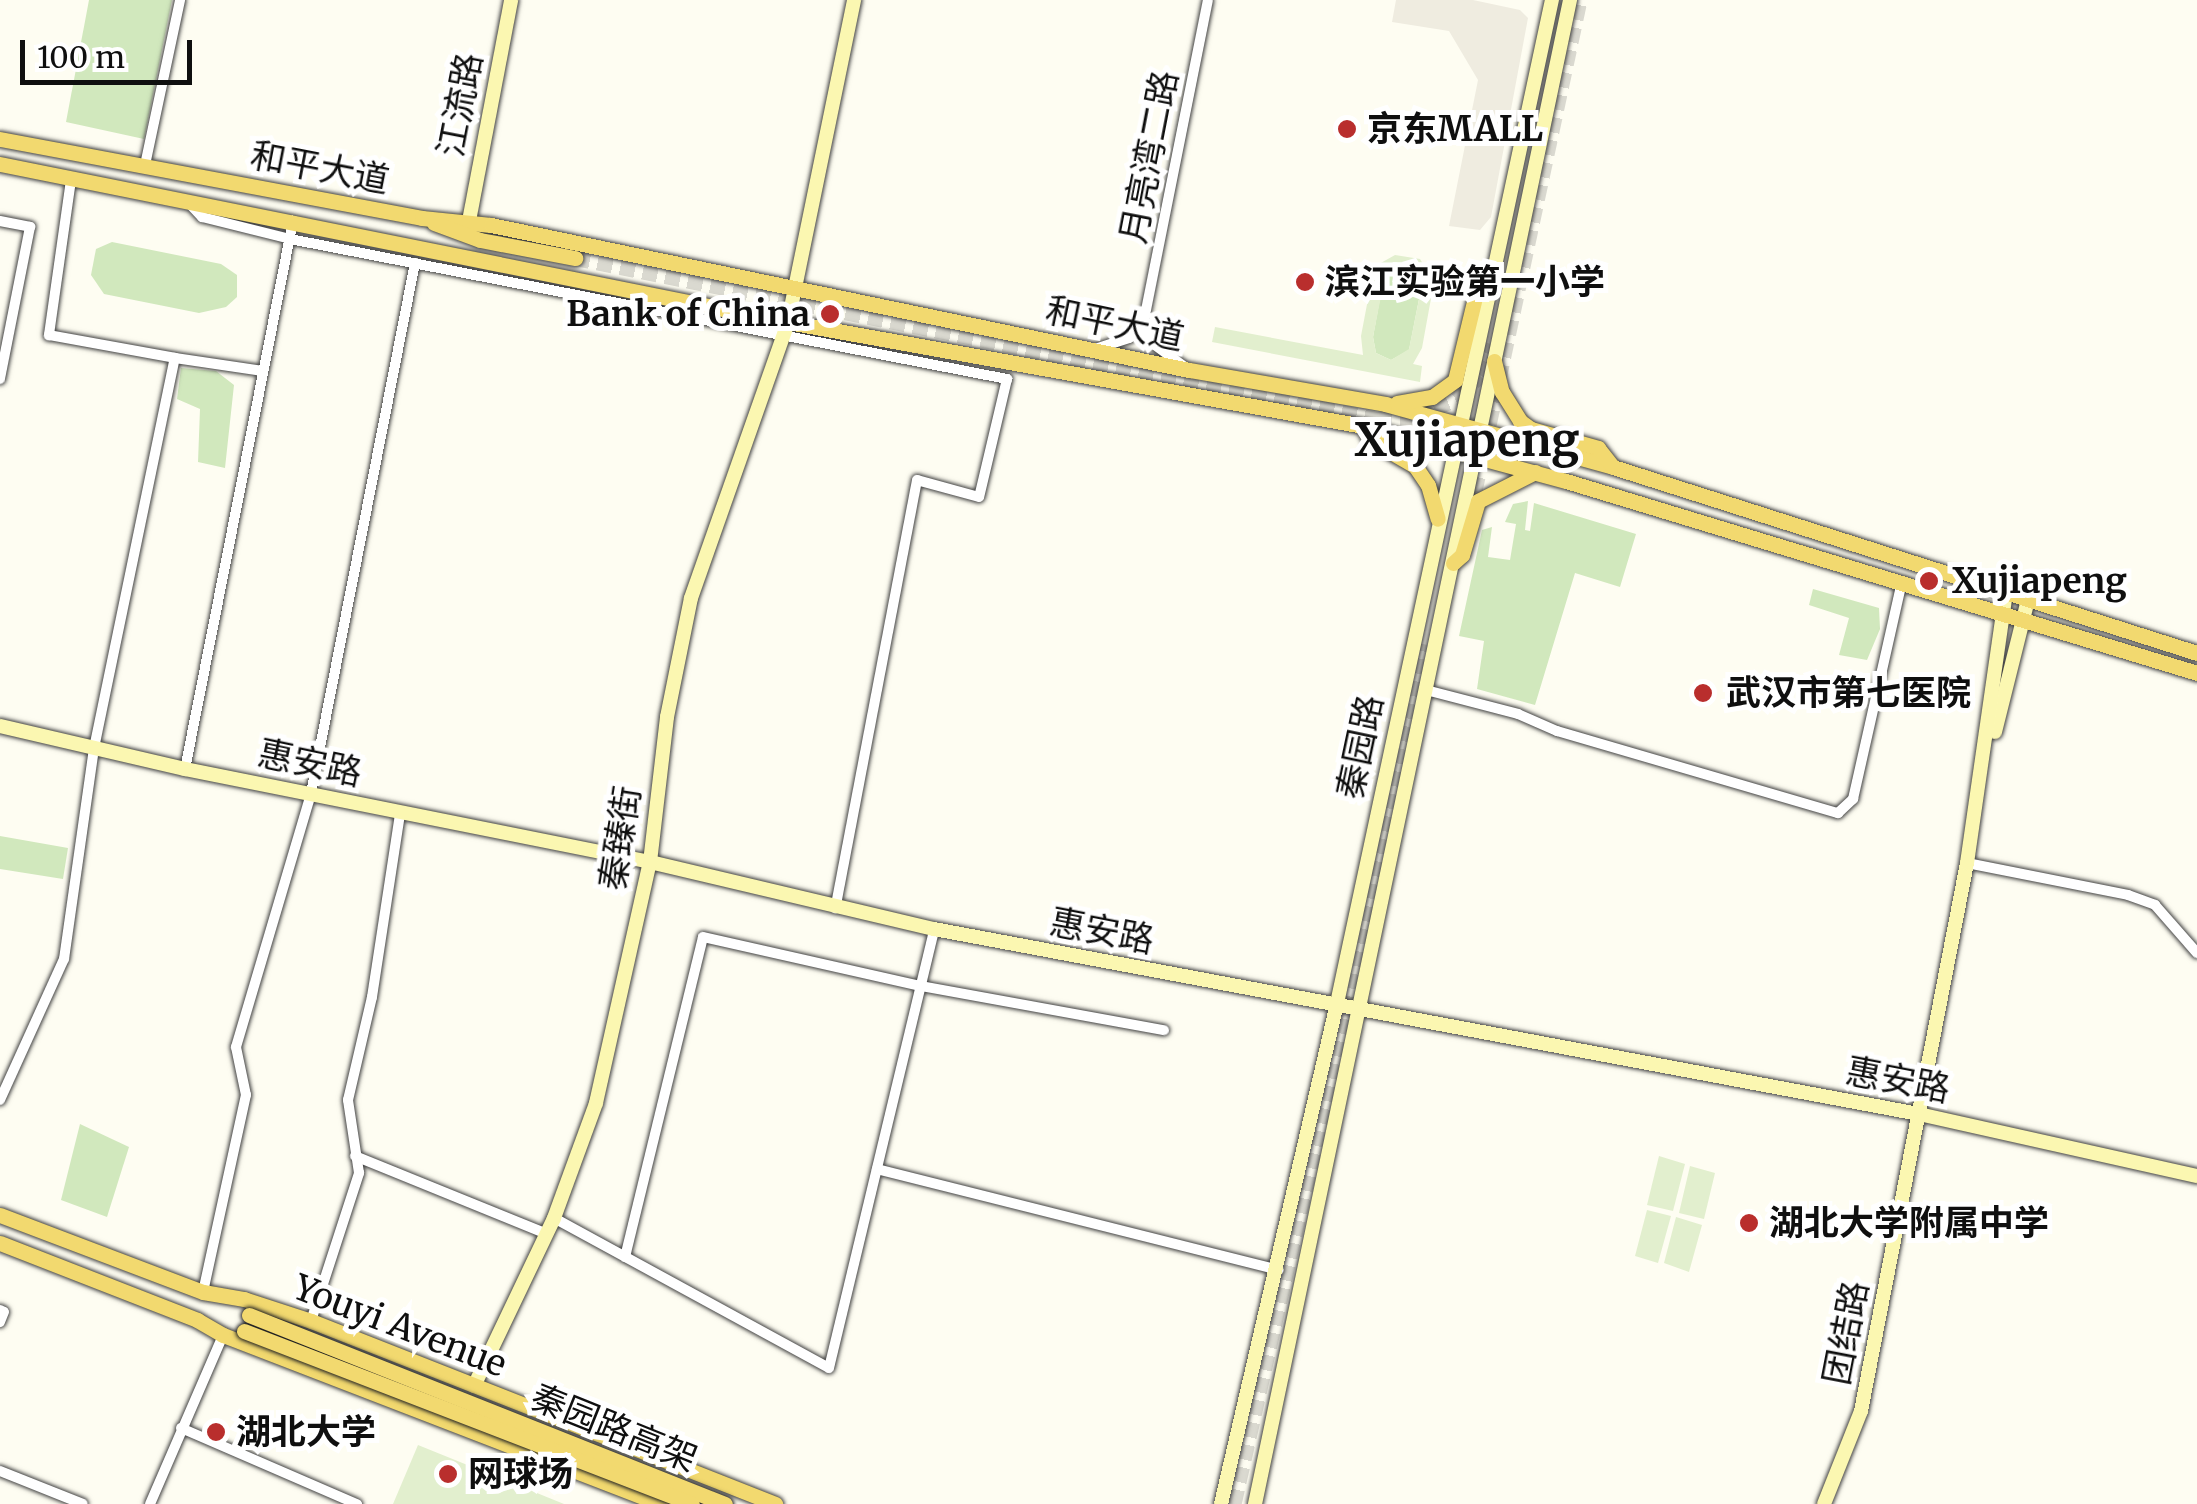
<!DOCTYPE html>
<html>
<head>
<meta charset="utf-8">
<style>
  body { margin:0 }
  #map { position:relative; width:2197px; height:1504px; overflow:hidden; background:#fefdf2; font-family:Merriweather,"Noto Sans SC",serif }
  div>[style] { position:absolute }
  .green>* { inset:0; background:#d1e8bd }
  .pitch>* { inset:0; background:#e2efce }
  .plaza>* { inset:0; background:#efece0 }
  .primary-tunnel>* { height:15px; margin-top:-7.5px; transform-origin:0; background:repeating-linear-gradient(90deg,#dad9d0 0 15px,transparent 0 23px) }
  .roads { filter:drop-shadow(0 0 2px #424242) drop-shadow(0 0 2px #424242) }
  .street>* { height:10px; margin:-5px; padding:0 5px; transform-origin:5px; border-radius:5px; background:#fff }
  .secondary>* { height:14px; margin:-7px; padding:0 7px; transform-origin:7px; border-radius:7px; background:#fbf7b1 }
  .primary>* { height:15px; margin:-7.5px; padding:0 7.5px; transform-origin:7.5px; border-radius:7.5px; background:#f2d96f }
  .bridges { filter:drop-shadow(0 0 2px #202020) drop-shadow(0 0 2px #202020) }
  .primary-bridge>* { height:15px; margin:-7.5px; padding:0 7.5px; transform-origin:7.5px; border-radius:7.5px; background:#f2d96f }
  .dots>* { width:28px; height:28px; translate:-50% -50%; box-sizing:border-box; border:5px solid #fff; border-radius:50% }
  span { translate:-50% -50%; white-space:nowrap; text-align:center; line-height:1.15; -webkit-text-stroke:10px #fff; paint-order:stroke }
  .street-label { font-size:35px; color:#0f0f0f }
  .poi-label { font-size:35px; color:#0f0f0f; font-weight:700 }
  .left { translate:0 -50%; text-align:left }
  .right { translate:-100% -50%; text-align:right }
  .district-label { font-size:45px; color:#0f0f0f; font-weight:700 }
  .scale { position:absolute; left:20px; top:40px; width:172px; height:45px; box-sizing:border-box; border:5px solid #0f0f0f; border-top:0; padding-left:12px; font-size:30px; line-height:35px; white-space:nowrap; color:#0f0f0f; -webkit-text-stroke:8px #fff; paint-order:stroke }
</style>
</head>
<body>
<div id="map">
  <div class="green">
    <div style="clip-path:polygon(89px 0,172px 0,144px 139px,66px 122px)"></div>
    <div style="clip-path:polygon(112px 242px,221px 264px,237px 275px,237px 297px,226px 307px,199px 313px,104px 294px,91px 275px,96px 249px)"></div>
    <div style="clip-path:polygon(1397px 266px,1413px 269px,1421px 289px,1409px 350px,1391px 360px,1376px 353px,1373px 337px,1383px 282px)"></div>
    <div style="clip-path:polygon(181px 368px,216px 371px,234px 385px,225px 468px,198px 462px,200px 409px,177px 399px)"></div>
    <div style="clip-path:polygon(1528px 501px,1525px 530px,1530px 531px,1534px 503px,1636px 534px,1620px 587px,1575px 573px,1535px 705px,1477px 689px,1484px 641px,1459px 636px,1482px 530px,1492px 527px,1488px 557px,1510px 560px,1516px 524px,1505px 522px,1513px 504px)"></div>
    <div style="clip-path:polygon(1813px 589px,1879px 608px,1880px 629px,1867px 660px,1839px 655px,1849px 618px,1809px 605px)"></div>
    <div style="clip-path:polygon(0 836px,68px 848px,63px 879px,0 869px)"></div>
    <div style="clip-path:polygon(80px 1124px,129px 1147px,107px 1217px,61px 1200px)"></div>
  </div>
  <div class="pitch">
    <div style="clip-path:polygon(evenodd,1395px 255px,1420px 259px,1434px 282px,1422px 348px,1413px 364px,1422px 366px,1420px 382px,1212px 342px,1215px 327px,1363px 355px,1361px 336px,1372px 278px,1379px 264px,1395px 255px,1403px 266px,1417px 273px,1421px 289px,1409px 349px,1391px 360px,1376px 353px,1373px 337px,1385px 276px,1403px 266px)"></div>
    <div style="clip-path:polygon(1659px 1156px,1685px 1164px,1673px 1211px,1647px 1205px)"></div>
    <div style="clip-path:polygon(1690px 1166px,1715px 1173px,1704px 1219px,1679px 1213px)"></div>
    <div style="clip-path:polygon(1647px 1210px,1671px 1216px,1658px 1263px,1635px 1256px)"></div>
    <div style="clip-path:polygon(1676px 1217px,1702px 1225px,1689px 1272px,1664px 1263px)"></div>
    <div style="clip-path:polygon(418px 1445px,564px 1504px,393px 1504px)"></div>
  </div>
  <div class="plaza">
    <div style="clip-path:polygon(1396px 0,1473px 0,1520px 10px,1528px 18px,1491px 217px,1480px 230px,1449px 226px,1478px 80px,1449px 31px,1392px 22px)"></div>
  </div>
  <div class="primary-tunnel">
    <div style="left:575px;top:258px;width:818px;rotate:11.35deg"></div>
    <div style="left:1377px;top:419px;width:36px;rotate:-3deg"></div>
    <div style="left:1413px;top:417px;width:48px;rotate:-22.2deg"></div>
    <div style="left:1457px;top:399px;width:33px;rotate:-46deg"></div>
    <div style="left:1480px;top:375px;width:33px;rotate:-67deg"></div>
    <div style="left:1470px;top:514px;width:526px;rotate:-77.92deg"></div>
    <div style="left:1234px;top:1504px;width:881px;rotate:-77.27deg"></div>
  </div>
  <div class="roads">
    <div class="street">
      <div style="left:145px;top:165px;width:169px;rotate:-78deg"></div>
      <div style="left:71px;top:180px;width:157px;rotate:98.1deg"></div>
      <div style="left:49px;top:335px;width:128px;rotate:10.3deg"></div>
      <div style="left:188px;top:202px;width:21px;rotate:47deg"></div>
      <div style="left:202px;top:217px;width:91px;rotate:14deg"></div>
      <div style="left:290px;top:239px;width:731px;rotate:11.05deg"></div>
      <div style="left:1007px;top:379px;width:121px;rotate:103.3deg"></div>
      <div style="left:979px;top:497px;width:64px;rotate:-164.7deg"></div>
      <div style="left:917px;top:480px;width:436px;rotate:100.8deg"></div>
      <div style="left:0;top:221px;width:31px;rotate:11deg"></div>
      <div style="left:30px;top:227px;width:155px;rotate:101.2deg"></div>
      <div style="left:1095px;top:349px;width:36px;rotate:-18deg"></div>
      <div style="left:1129px;top:338px;width:19px;rotate:-43deg"></div>
      <div style="left:1185px;top:367px;width:46px;rotate:-143.9deg"></div>
      <div style="left:1148px;top:340px;width:16px;rotate:-108deg"></div>
      <div style="left:1143px;top:325px;width:331px;rotate:-78.7deg"></div>
      <div style="left:1426px;top:690px;width:95px;rotate:14.6deg"></div>
      <div style="left:1518px;top:714px;width:43px;rotate:23.6deg"></div>
      <div style="left:1557px;top:731px;width:293px;rotate:16.3deg"></div>
      <div style="left:1838px;top:813px;width:21px;rotate:-43deg"></div>
      <div style="left:1853px;top:799px;width:218px;rotate:-77.3deg"></div>
      <div style="left:185px;top:769px;width:559px;rotate:-78.85deg"></div>
      <div style="left:1967px;top:863px;width:164px;rotate:11.2deg"></div>
      <div style="left:2128px;top:895px;width:29px;rotate:20deg"></div>
      <div style="left:2155px;top:905px;width:64px;rotate:48.8deg"></div>
      <div style="left:0;top:1100px;width:155px;rotate:-65.6deg"></div>
      <div style="left:64px;top:959px;width:213px;rotate:-81.9deg"></div>
      <div style="left:94px;top:748px;width:398px;rotate:-78.3deg"></div>
      <div style="left:175px;top:358px;width:89px;rotate:8.4deg"></div>
      <div style="left:355px;top:1156px;width:205px;rotate:22.1deg"></div>
      <div style="left:877px;top:1169px;width:414px;rotate:14.1deg"></div>
      <div style="left:554px;top:1218px;width:313px;rotate:28.6deg"></div>
      <div style="left:829px;top:1368px;width:451px;rotate:-76.5deg"></div>
      <div style="left:625px;top:1257px;width:329px;rotate:-76.3deg"></div>
      <div style="left:703px;top:937px;width:223px;rotate:12.7deg"></div>
      <div style="left:921px;top:986px;width:247px;rotate:10.3deg"></div>
      <div style="left:203px;top:1292px;width:202px;rotate:-77.7deg"></div>
      <div style="left:246px;top:1095px;width:49px;rotate:-101.8deg"></div>
      <div style="left:236px;top:1047px;width:265px;rotate:-73.5deg"></div>
      <div style="left:311px;top:793px;width:540px;rotate:-78.9deg"></div>
      <div style="left:0;top:1310px;width:4px;rotate:27deg"></div>
      <div style="left:4px;top:1312px;width:11px;rotate:112deg"></div>
      <div style="left:311px;top:1321px;width:156px;rotate:-72deg"></div>
      <div style="left:359px;top:1173px;width:74px;rotate:-98.6deg"></div>
      <div style="left:348px;top:1100px;width:106px;rotate:-76.9deg"></div>
      <div style="left:372px;top:997px;width:186px;rotate:-81.3deg"></div>
      <div style="left:181px;top:1428px;width:192px;rotate:23.4deg"></div>
      <div style="left:0;top:1471px;width:89px;rotate:21.7deg"></div>
      <div style="left:150px;top:1504px;width:184px;rotate:-66.6deg"></div>
    </div>
    <div class="secondary">
      <div style="left:469px;top:221px;width:225px;rotate:-79.2deg"></div>
      <div style="left:0;top:726px;width:190px;rotate:13.1deg"></div>
      <div style="left:185px;top:769px;width:474px;rotate:11.3deg"></div>
      <div style="left:650px;top:862px;width:292px;rotate:13.3deg"></div>
      <div style="left:934px;top:929px;width:1002px;rotate:10.64deg"></div>
      <div style="left:1919px;top:1114px;width:285px;rotate:12.6deg"></div>
      <div style="left:1995px;top:732px;width:136px;rotate:-76deg"></div>
      <div style="left:474px;top:1386px;width:186px;rotate:-64.5deg"></div>
      <div style="left:554px;top:1218px;width:122px;rotate:-69.9deg"></div>
      <div style="left:596px;top:1103px;width:247px;rotate:-77.4deg"></div>
      <div style="left:650px;top:862px;width:146px;rotate:-83.3deg"></div>
      <div style="left:667px;top:717px;width:121px;rotate:-78.6deg"></div>
      <div style="left:691px;top:598px;width:293px;rotate:-70.6deg"></div>
      <div style="left:788px;top:322px;width:329px;rotate:-78.4deg"></div>
      <div style="left:1221px;top:1504px;width:509px;rotate:-76.95deg"></div>
      <div style="left:1336px;top:1008px;width:1031px;rotate:-77.91deg"></div>
      <div style="left:1255px;top:1504px;width:1537px;rotate:-78.17deg"></div>
      <div style="left:1824px;top:1504px;width:100px;rotate:-68.3deg"></div>
      <div style="left:1861px;top:1411px;width:558px;rotate:-79.05deg"></div>
      <div style="left:1967px;top:863px;width:272px;rotate:-81.8deg"></div>
    </div>
    <div class="primary">
      <div style="left:0;top:139px;width:429px;rotate:10.6deg"></div>
      <div style="left:422px;top:218px;width:69px;rotate:5.8deg"></div>
      <div style="left:491px;top:225px;width:713px;rotate:11.74deg"></div>
      <div style="left:1189px;top:370px;width:199px;rotate:9.8deg"></div>
      <div style="left:1385px;top:404px;width:237px;rotate:15.4deg"></div>
      <div style="left:1613px;top:467px;width:613px;rotate:17.67deg"></div>
      <div style="left:0;top:164px;width:804px;rotate:11.34deg"></div>
      <div style="left:788px;top:322px;width:584px;rotate:10.25deg"></div>
      <div style="left:1363px;top:426px;width:210px;rotate:15.2deg"></div>
      <div style="left:1566px;top:481px;width:660px;rotate:16.92deg"></div>
      <div style="left:434px;top:223px;width:49px;rotate:20.3deg"></div>
      <div style="left:480px;top:240px;width:97px;rotate:10.7deg"></div>
      <div style="left:1494px;top:361px;width:32px;rotate:76deg"></div>
      <div style="left:1502px;top:392px;width:34px;rotate:58deg"></div>
      <div style="left:1520px;top:421px;width:14px;rotate:36deg"></div>
      <div style="left:1531px;top:429px;width:70px;rotate:15.8deg"></div>
      <div style="left:1598px;top:448px;width:24px;rotate:52deg"></div>
      <div style="left:1397px;top:403px;width:36px;rotate:-10deg"></div>
      <div style="left:1432px;top:397px;width:29px;rotate:-36deg"></div>
      <div style="left:1455px;top:380px;width:98px;rotate:-76.4deg"></div>
      <div style="left:1478px;top:285px;width:18px;rotate:-34deg"></div>
      <div style="left:1363px;top:426px;width:16px;rotate:63deg"></div>
      <div style="left:1370px;top:440px;width:52px;rotate:30deg"></div>
      <div style="left:1415px;top:466px;width:23px;rotate:56deg"></div>
      <div style="left:1428px;top:485px;width:35px;rotate:74deg"></div>
      <div style="left:1453px;top:563px;width:12px;rotate:-42deg"></div>
      <div style="left:1462px;top:555px;width:56px;rotate:-73.5deg"></div>
      <div style="left:1478px;top:501px;width:64px;rotate:-27deg"></div>
      <div style="left:0;top:1215px;width:217px;rotate:20.8deg"></div>
      <div style="left:203px;top:1292px;width:42px;rotate:9.7deg"></div>
      <div style="left:244px;top:1299px;width:71px;rotate:18.2deg"></div>
      <div style="left:311px;top:1321px;width:499px;rotate:21.5deg"></div>
      <div style="left:0;top:1243px;width:212px;rotate:21.3deg"></div>
      <div style="left:197px;top:1320px;width:30px;rotate:30deg"></div>
      <div style="left:223px;top:1335px;width:469px;rotate:21.1deg"></div>
    </div>
  </div>
  <div class="bridges">
    <div class="primary-bridge">
      <div style="left:249px;top:1315px;width:512px;rotate:21.66deg"></div>
      <div style="left:244px;top:1331px;width:480px;rotate:21.1deg"></div>
    </div>
  </div>
  <div class="dots">
    <div style="left:1347px;top:129px;background:#b92e2d"></div>
    <div style="left:1305px;top:282px;background:#b92e2d"></div>
    <div style="left:830px;top:314px;background:#b92e2d"></div>
    <div style="left:1929px;top:581px;background:#b92e2d"></div>
    <div style="left:1703px;top:693px;background:#b92e2d"></div>
    <div style="left:1749px;top:1223px;background:#b92e2d"></div>
    <div style="left:216px;top:1432px;background:#b92e2d"></div>
    <div style="left:448px;top:1474px;background:#b92e2d"></div>
  </div>
  <div class="street-label">
    <span style="left:460px;top:105px;rotate:-79deg">江流路</span>
    <span style="left:1149px;top:157px;rotate:-79deg">月亮湾二路</span>
    <span style="left:320px;top:168px;rotate:11deg">和平大道</span>
    <span style="left:1115px;top:324px;rotate:12deg">和平大道</span>
    <span style="left:1360px;top:747px;rotate:-78deg">秦园路</span>
    <span style="left:310px;top:763px;rotate:12deg">惠安路</span>
    <span style="left:620px;top:838px;rotate:-81deg">秦臻街</span>
    <span style="left:1102px;top:931px;rotate:11deg">惠安路</span>
    <span style="left:1898px;top:1080px;rotate:11deg">惠安路</span>
    <span style="left:400px;top:1326px;rotate:21deg">Youyi Avenue</span>
    <span style="left:1846px;top:1333px;rotate:-79deg">团结路</span>
    <span style="left:614px;top:1428px;rotate:22deg">秦园路高架</span>
  </div>
  <div class="poi-label">
    <span class="left" style="left:1367px;top:129px">京东MALL</span>
    <span class="left" style="left:1325px;top:282px">滨江实验第一小学</span>
    <span class="right" style="left:810px;top:314px">Bank of China</span>
    <span class="left" style="left:1952px;top:581px">Xujiapeng</span>
    <span class="left" style="left:1726px;top:693px">武汉市第七医院</span>
    <span class="left" style="left:1769px;top:1223px">湖北大学附属中学</span>
    <span class="left" style="left:236px;top:1432px">湖北大学</span>
    <span class="left" style="left:468px;top:1474px">网球场</span>
  </div>
  <div class="district-label">
    <span style="left:1467px;top:441px">Xujiapeng</span>
  </div>
  <div class="scale">100 m</div>
</div>
</body>
</html>
